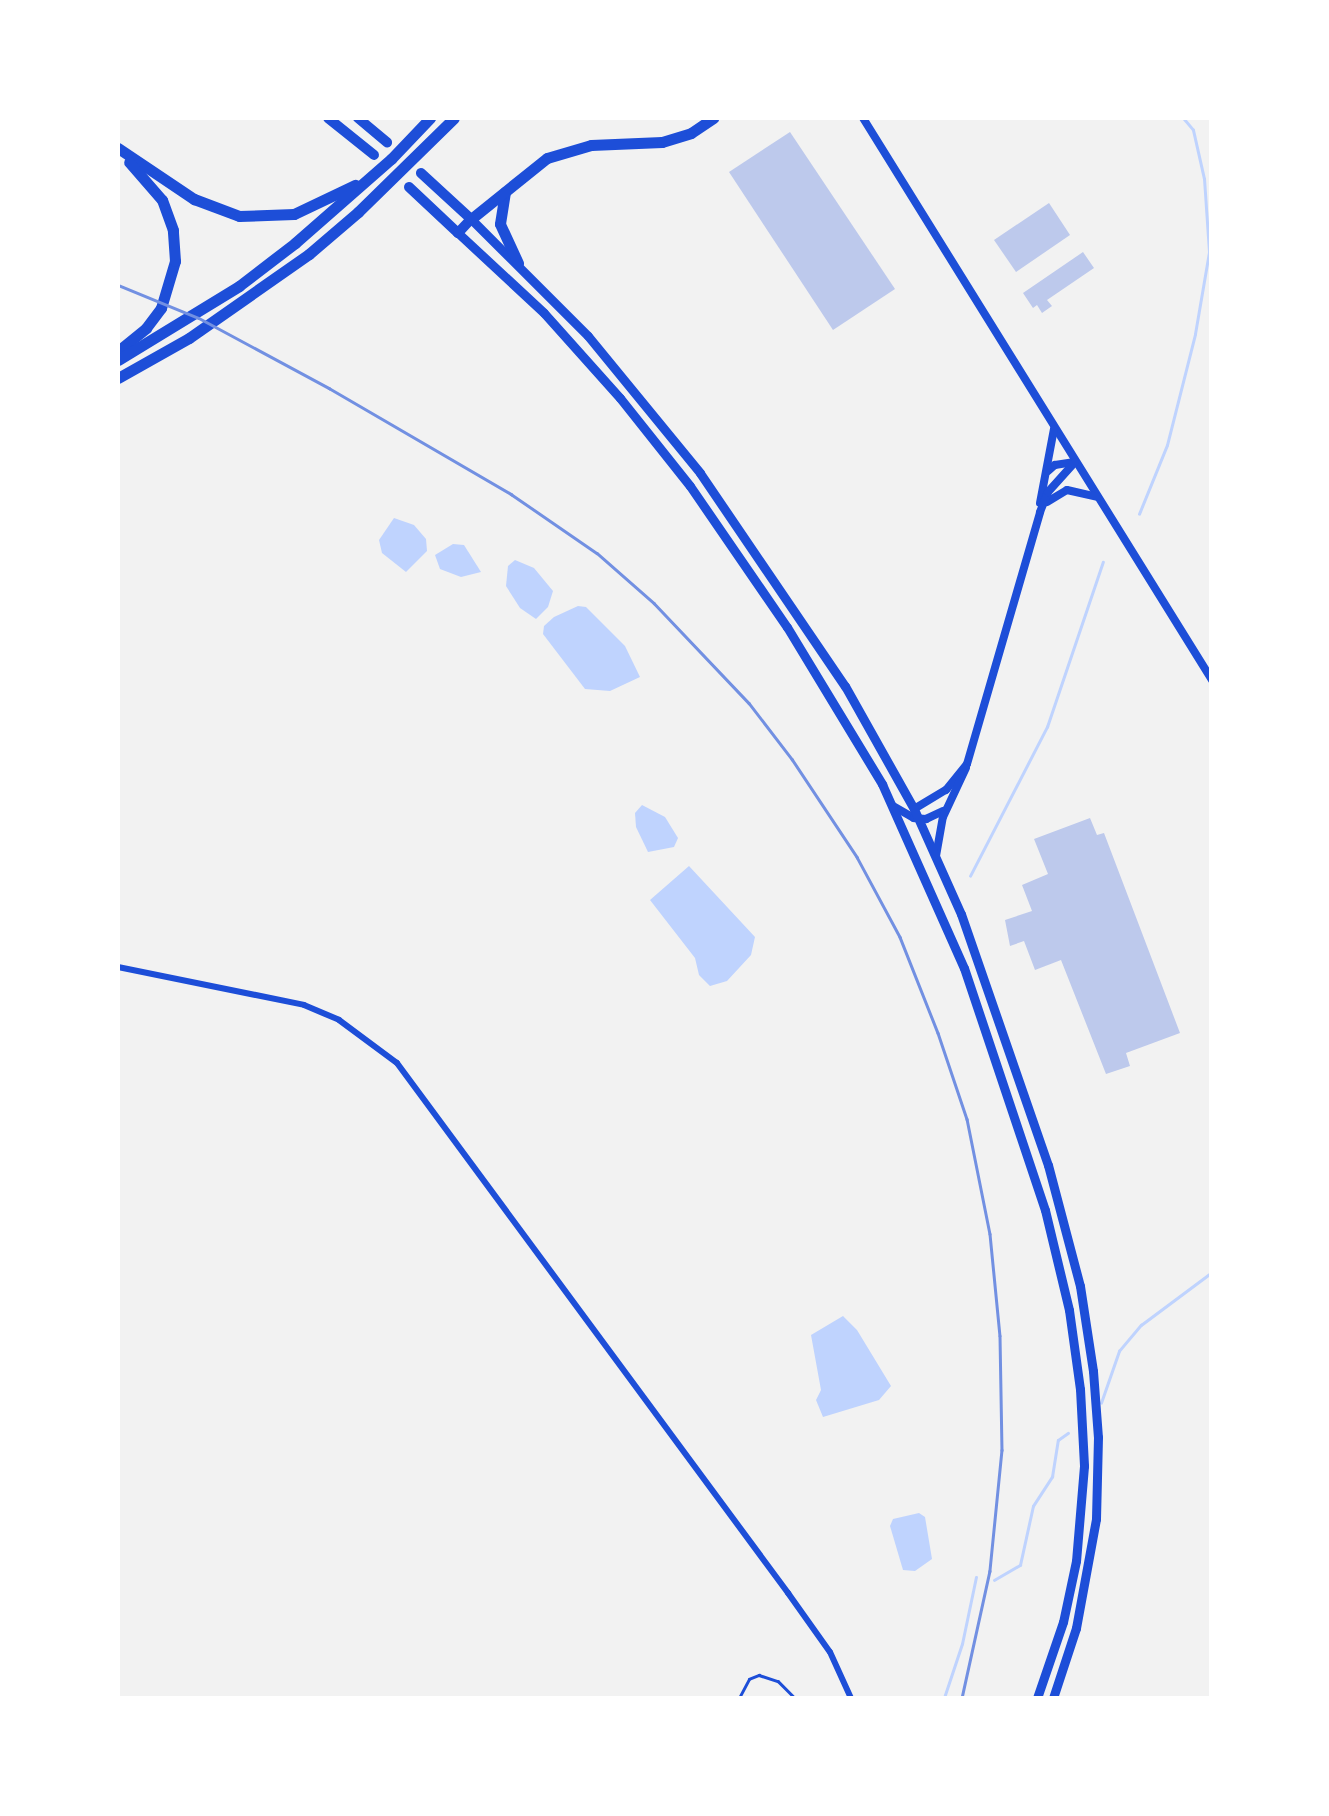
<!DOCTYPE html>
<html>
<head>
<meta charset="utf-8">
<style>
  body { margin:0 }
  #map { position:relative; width:1329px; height:1816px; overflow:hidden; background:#f2f2f2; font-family:Lato,sans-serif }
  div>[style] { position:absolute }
  .water>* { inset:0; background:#bfd3fe }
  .stream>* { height:2.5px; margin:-1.25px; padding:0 1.25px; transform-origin:1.25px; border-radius:1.25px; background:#bfd3fe }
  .building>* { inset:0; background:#bdc9ec }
  .service>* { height:2.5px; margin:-1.25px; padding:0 1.25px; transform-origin:1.25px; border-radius:1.25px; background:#1d4ed8 }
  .minor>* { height:6px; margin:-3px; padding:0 3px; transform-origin:3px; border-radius:3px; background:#1d4ed8 }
  .tertiary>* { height:8px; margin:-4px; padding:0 4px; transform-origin:4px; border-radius:4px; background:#1d4ed8 }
  .secondary>* { height:9px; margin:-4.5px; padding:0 4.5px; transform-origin:4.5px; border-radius:4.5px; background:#1d4ed8 }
  .primary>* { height:10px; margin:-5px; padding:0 5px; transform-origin:5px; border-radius:5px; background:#1d4ed8 }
  .motorway>* { height:11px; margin:-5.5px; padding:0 5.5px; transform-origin:5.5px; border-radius:5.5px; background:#1d4ed8 }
  .rail>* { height:2.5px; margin:-1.25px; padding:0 1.25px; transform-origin:1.25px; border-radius:1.25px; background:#7290e2 }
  span { translate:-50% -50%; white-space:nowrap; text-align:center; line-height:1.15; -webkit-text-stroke:8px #fff; paint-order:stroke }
  .frame { position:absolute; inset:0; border:120px solid #fff; pointer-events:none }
</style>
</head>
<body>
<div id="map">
  <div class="water">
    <div style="clip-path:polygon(394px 518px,414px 525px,426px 539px,427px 551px,406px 572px,382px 553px,379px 540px)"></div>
    <div style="clip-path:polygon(453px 544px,464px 545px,481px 572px,461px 577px,440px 569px,435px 555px)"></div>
    <div style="clip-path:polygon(515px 560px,534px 568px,553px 591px,548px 607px,536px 619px,520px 608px,506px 586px,508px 566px)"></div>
    <div style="clip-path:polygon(578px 606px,586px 607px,625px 646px,640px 677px,610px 691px,585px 689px,543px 634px,544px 626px,554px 617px)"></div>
    <div style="clip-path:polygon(642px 805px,665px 817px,678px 838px,674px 847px,648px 852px,636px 827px,635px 813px)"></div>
    <div style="clip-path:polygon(689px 866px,755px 937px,751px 955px,727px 981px,710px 986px,699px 975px,695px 958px,650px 900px)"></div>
    <div style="clip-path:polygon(843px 1316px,857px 1330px,891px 1386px,879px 1400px,823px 1417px,816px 1400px,821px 1390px,811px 1335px)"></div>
    <div style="clip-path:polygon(919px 1513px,925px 1517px,932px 1559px,915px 1571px,903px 1570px,890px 1526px,893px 1519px)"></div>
  </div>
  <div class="stream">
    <div style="left:1139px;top:514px;width:74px;rotate:-67.9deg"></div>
    <div style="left:1167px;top:445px;width:114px;rotate:-75.8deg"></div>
    <div style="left:1195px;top:334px;width:83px;rotate:-80.3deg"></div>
    <div style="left:1209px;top:252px;width:73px;rotate:-93.9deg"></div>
    <div style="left:1204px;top:179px;width:50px;rotate:-102.7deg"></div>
    <div style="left:1193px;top:130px;width:16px;rotate:-130deg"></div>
    <div style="left:970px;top:876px;width:168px;rotate:-62.7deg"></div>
    <div style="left:1047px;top:727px;width:174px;rotate:-71.3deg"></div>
    <div style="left:1101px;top:1403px;width:55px;rotate:-70.9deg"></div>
    <div style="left:1119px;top:1351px;width:34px;rotate:-50deg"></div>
    <div style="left:1141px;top:1325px;width:89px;rotate:-36.7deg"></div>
    <div style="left:994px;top:1580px;width:30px;rotate:-30deg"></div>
    <div style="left:1020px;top:1565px;width:60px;rotate:-77.6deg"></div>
    <div style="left:1033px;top:1506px;width:35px;rotate:-57deg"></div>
    <div style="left:1052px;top:1477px;width:37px;rotate:-81deg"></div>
    <div style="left:1058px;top:1440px;width:12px;rotate:-35deg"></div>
    <div style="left:944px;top:1698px;width:57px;rotate:-71.6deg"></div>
    <div style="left:962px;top:1644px;width:68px;rotate:-78.2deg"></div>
  </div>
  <div class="building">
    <div style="clip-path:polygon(790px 132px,895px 289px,833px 330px,729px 172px)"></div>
    <div style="clip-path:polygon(1049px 203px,1070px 235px,1016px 272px,994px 240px)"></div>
    <div style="clip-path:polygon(1083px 252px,1094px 268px,1047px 300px,1052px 306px,1042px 313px,1037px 305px,1033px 308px,1023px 293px)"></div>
    <div style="clip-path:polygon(1090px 818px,1097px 835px,1104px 833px,1180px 1033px,1126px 1053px,1130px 1066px,1106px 1074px,1061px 960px,1035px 970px,1024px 941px,1010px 946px,1005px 920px,1032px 911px,1022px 885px,1048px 874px,1034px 839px)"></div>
  </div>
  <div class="service">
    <div style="left:739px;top:1698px;width:21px;rotate:-62deg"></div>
    <div style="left:749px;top:1679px;width:11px;rotate:-22deg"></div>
    <div style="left:759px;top:1675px;width:20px;rotate:18deg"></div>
    <div style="left:778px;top:1681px;width:24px;rotate:45deg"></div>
  </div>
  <div class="minor">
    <div style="left:118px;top:967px;width:190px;rotate:11.5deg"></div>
    <div style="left:304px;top:1005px;width:38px;rotate:23deg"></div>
    <div style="left:339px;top:1020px;width:72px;rotate:36.6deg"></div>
    <div style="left:397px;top:1063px;width:659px;rotate:53.58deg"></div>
    <div style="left:788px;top:1593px;width:72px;rotate:54.6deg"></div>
    <div style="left:830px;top:1652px;width:51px;rotate:65.5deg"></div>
  </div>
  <div class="tertiary">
    <div style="left:863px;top:118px;width:662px;rotate:58.16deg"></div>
    <div style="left:1048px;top:471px;width:9px;rotate:-41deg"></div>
    <div style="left:1055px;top:465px;width:20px;rotate:-9deg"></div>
    <div style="left:1047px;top:502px;width:23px;rotate:-31deg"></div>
    <div style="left:1067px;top:490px;width:31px;rotate:13deg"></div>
    <div style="left:1040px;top:503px;width:75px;rotate:-79.3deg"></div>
    <div style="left:893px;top:806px;width:24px;rotate:30deg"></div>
    <div style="left:914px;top:818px;width:12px;rotate:5deg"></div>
    <div style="left:926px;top:819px;width:19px;rotate:-25deg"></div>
    <div style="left:914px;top:809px;width:37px;rotate:-31deg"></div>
    <div style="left:946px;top:790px;width:33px;rotate:-51deg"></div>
    <div style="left:967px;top:764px;width:262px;rotate:-73.8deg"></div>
    <div style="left:1040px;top:512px;width:22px;rotate:-68deg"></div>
    <div style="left:1048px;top:492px;width:40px;rotate:-48deg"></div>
    <div style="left:936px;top:856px;width:40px;rotate:-80deg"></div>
    <div style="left:943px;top:817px;width:54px;rotate:-64.9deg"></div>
  </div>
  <div class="secondary">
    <div style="left:471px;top:219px;width:165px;rotate:45deg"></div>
    <div style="left:588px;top:336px;width:177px;rotate:50.7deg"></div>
    <div style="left:700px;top:473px;width:258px;rotate:55.8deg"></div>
    <div style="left:845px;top:686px;width:141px;rotate:60.7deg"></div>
    <div style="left:914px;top:809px;width:115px;rotate:65.9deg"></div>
    <div style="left:961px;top:914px;width:266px;rotate:70.9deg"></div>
    <div style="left:1048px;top:1165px;width:125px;rotate:75.2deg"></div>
    <div style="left:1080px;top:1286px;width:86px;rotate:81.3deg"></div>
    <div style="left:1093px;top:1371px;width:66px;rotate:85.7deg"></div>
    <div style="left:1098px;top:1437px;width:82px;rotate:91.4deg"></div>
    <div style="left:1096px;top:1519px;width:111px;rotate:100.4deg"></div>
    <div style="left:1076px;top:1628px;width:74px;rotate:108.2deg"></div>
    <div style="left:458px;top:233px;width:117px;rotate:42.9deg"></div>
    <div style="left:544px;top:313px;width:114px;rotate:48.2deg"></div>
    <div style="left:620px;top:398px;width:112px;rotate:51.5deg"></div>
    <div style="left:690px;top:486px;width:171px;rotate:55.5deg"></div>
    <div style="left:787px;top:627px;width:184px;rotate:58.8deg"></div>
    <div style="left:882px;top:784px;width:201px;rotate:66deg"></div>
    <div style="left:964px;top:968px;width:255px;rotate:71.5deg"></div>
    <div style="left:1045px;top:1210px;width:103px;rotate:76.5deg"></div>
    <div style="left:1069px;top:1310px;width:80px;rotate:82.1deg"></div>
    <div style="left:1080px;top:1389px;width:77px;rotate:87deg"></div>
    <div style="left:1084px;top:1466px;width:95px;rotate:94.8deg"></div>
    <div style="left:1076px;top:1561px;width:62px;rotate:102deg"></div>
    <div style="left:1063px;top:1622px;width:80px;rotate:108.9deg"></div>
  </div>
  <div class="primary">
    <div style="left:328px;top:118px;width:59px;rotate:38.8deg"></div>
    <div style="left:358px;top:118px;width:38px;rotate:40deg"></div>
    <div style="left:409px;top:187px;width:67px;rotate:43.2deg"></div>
    <div style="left:458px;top:233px;width:19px;rotate:-47deg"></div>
    <div style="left:471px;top:219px;width:68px;rotate:-137.4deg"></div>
  </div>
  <div class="motorway">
    <div style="left:118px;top:148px;width:92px;rotate:33.9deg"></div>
    <div style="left:194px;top:199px;width:48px;rotate:20.7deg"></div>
    <div style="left:239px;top:216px;width:55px;rotate:-2.1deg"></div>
    <div style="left:294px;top:214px;width:68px;rotate:-25.4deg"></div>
    <div style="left:505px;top:192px;width:32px;rotate:99deg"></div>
    <div style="left:500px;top:224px;width:43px;rotate:65.2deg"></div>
    <div style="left:471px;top:219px;width:97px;rotate:-38.8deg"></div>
    <div style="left:547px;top:158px;width:46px;rotate:-16.5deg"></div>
    <div style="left:591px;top:145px;width:71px;rotate:-2.4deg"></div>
    <div style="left:662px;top:142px;width:30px;rotate:-17deg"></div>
    <div style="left:691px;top:133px;width:27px;rotate:-34deg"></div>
    <div style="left:118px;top:351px;width:36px;rotate:-39deg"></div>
    <div style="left:146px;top:328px;width:25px;rotate:-53deg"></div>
    <div style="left:161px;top:308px;width:49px;rotate:-73.4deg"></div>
    <div style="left:175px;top:261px;width:31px;rotate:-94deg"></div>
    <div style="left:173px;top:230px;width:32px;rotate:-110deg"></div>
    <div style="left:162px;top:200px;width:50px;rotate:-131deg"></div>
    <div style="left:118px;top:360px;width:142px;rotate:-31.4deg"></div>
    <div style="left:239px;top:286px;width:71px;rotate:-37.5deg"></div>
    <div style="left:295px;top:243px;width:128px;rotate:-41.2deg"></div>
    <div style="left:391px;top:159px;width:57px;rotate:-46.4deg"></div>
    <div style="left:118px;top:378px;width:81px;rotate:-29.4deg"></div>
    <div style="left:189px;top:338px;width:146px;rotate:-35deg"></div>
    <div style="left:309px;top:254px;width:65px;rotate:-40.6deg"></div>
    <div style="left:358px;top:212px;width:134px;rotate:-44.4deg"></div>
  </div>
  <div class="rail">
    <div style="left:118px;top:285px;width:87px;rotate:22.2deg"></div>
    <div style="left:199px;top:318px;width:148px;rotate:28.3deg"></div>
    <div style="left:329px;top:388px;width:211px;rotate:30.2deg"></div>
    <div style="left:511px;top:494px;width:104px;rotate:34.5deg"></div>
    <div style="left:597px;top:553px;width:76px;rotate:41.3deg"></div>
    <div style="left:654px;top:603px;width:138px;rotate:46.5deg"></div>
    <div style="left:749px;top:703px;width:71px;rotate:52.5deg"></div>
    <div style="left:792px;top:759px;width:118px;rotate:56.4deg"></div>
    <div style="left:857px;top:857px;width:91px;rotate:61.7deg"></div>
    <div style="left:900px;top:937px;width:103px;rotate:68.4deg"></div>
    <div style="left:938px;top:1033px;width:91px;rotate:71.4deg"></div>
    <div style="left:967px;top:1119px;width:117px;rotate:78.7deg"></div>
    <div style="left:990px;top:1234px;width:102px;rotate:84.4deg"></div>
    <div style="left:1000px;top:1336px;width:114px;rotate:89deg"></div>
    <div style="left:1002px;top:1450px;width:122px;rotate:95.7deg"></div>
    <div style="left:990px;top:1571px;width:130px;rotate:102.4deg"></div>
  </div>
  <div class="frame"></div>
</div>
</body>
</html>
